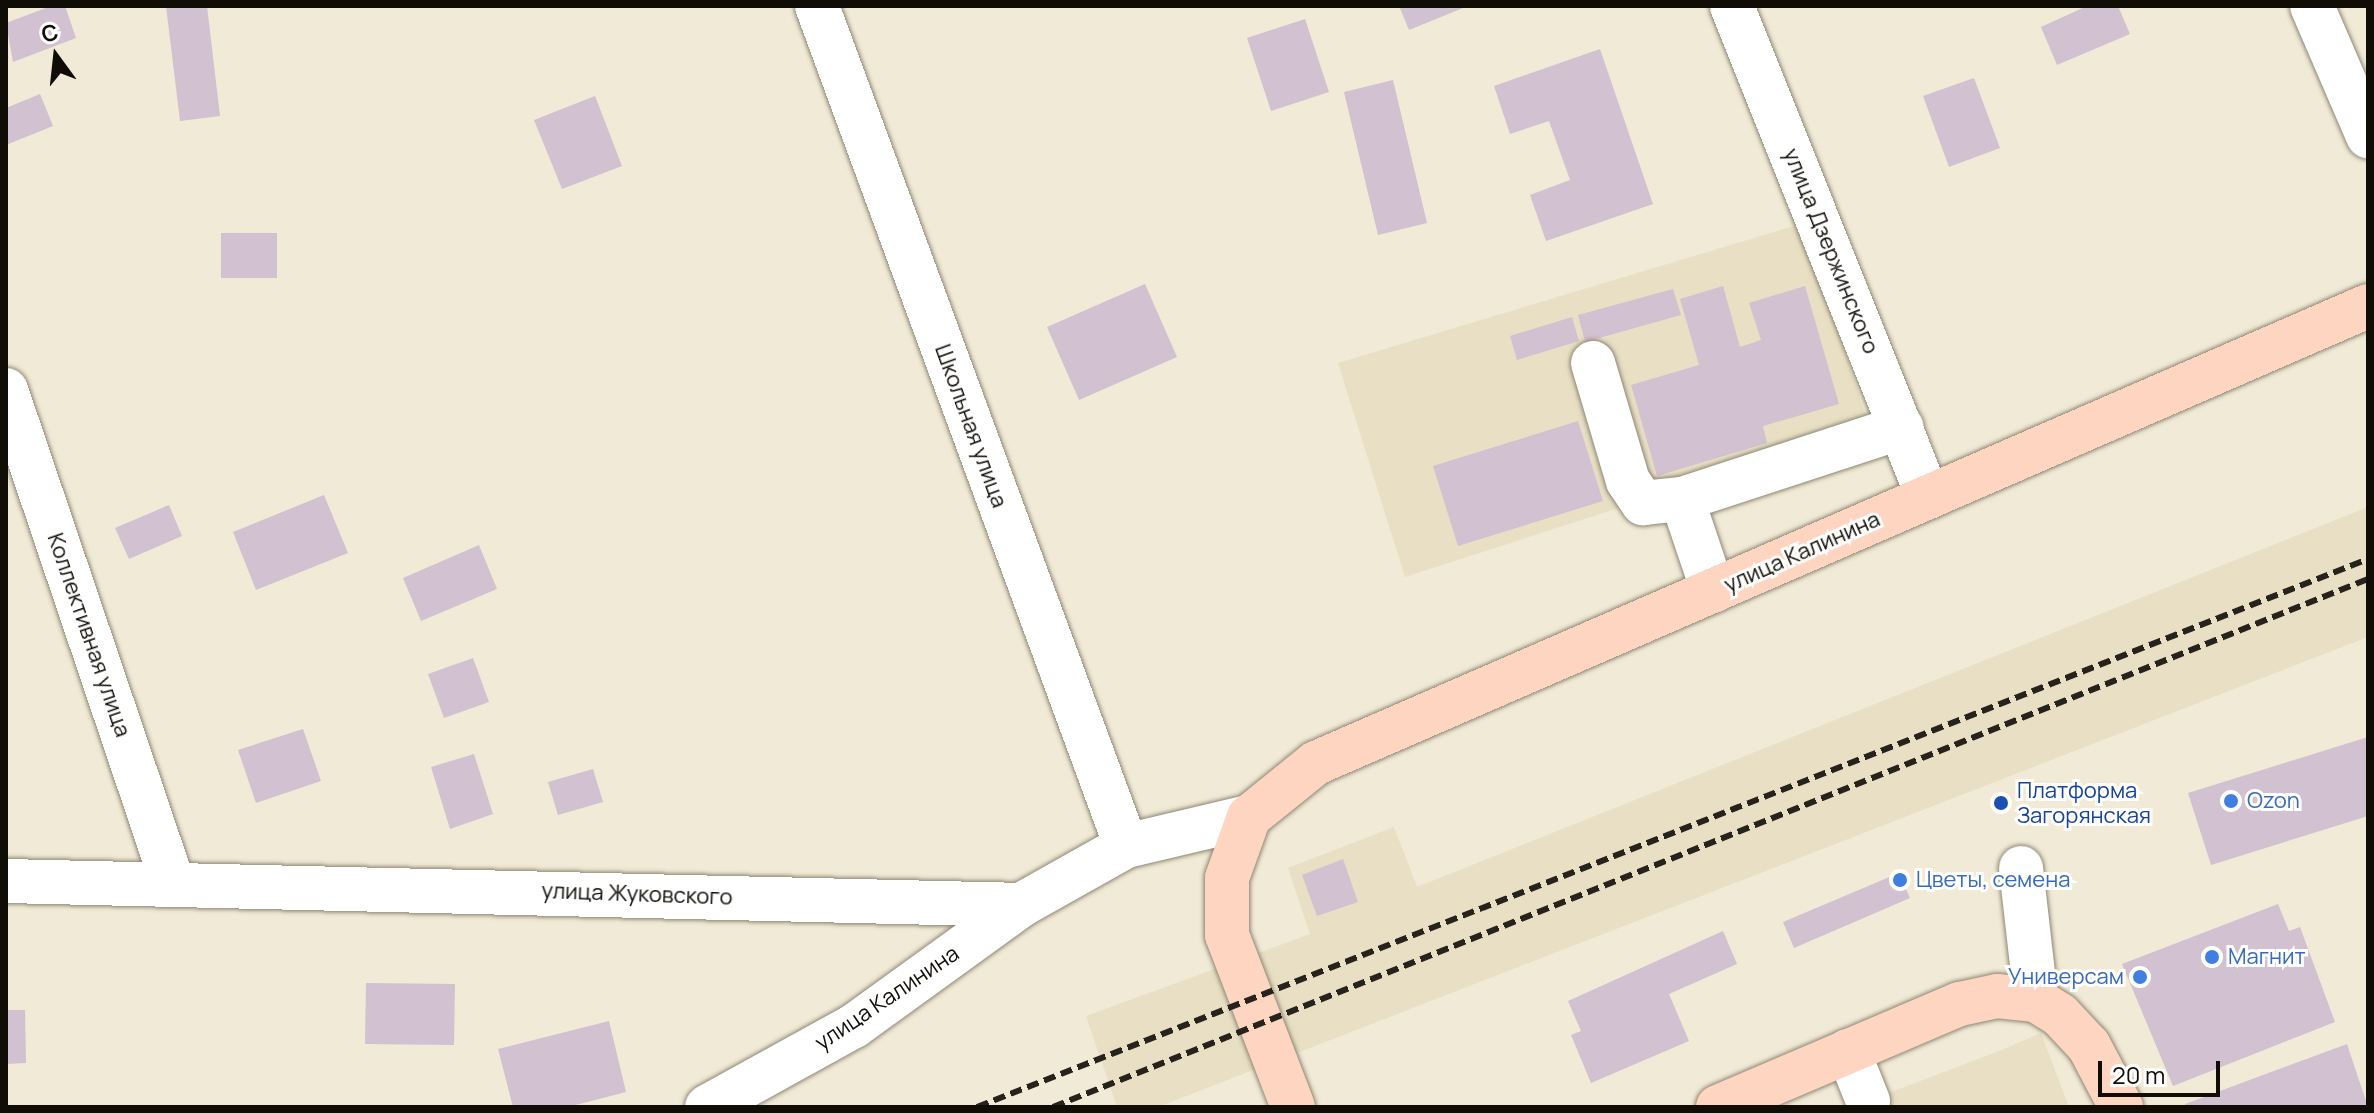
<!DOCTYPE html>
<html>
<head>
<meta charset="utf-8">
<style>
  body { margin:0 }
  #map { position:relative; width:2374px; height:1113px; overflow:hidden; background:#f1ead6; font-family:Manrope,sans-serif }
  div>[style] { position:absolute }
  .built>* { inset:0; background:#e8dfc4 }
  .building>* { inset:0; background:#d2c1d0 }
  .roads { filter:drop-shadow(0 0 2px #8e8775) drop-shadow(0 0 2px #8e8775) }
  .minor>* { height:44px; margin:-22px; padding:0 22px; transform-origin:22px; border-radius:22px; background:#fff }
  .major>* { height:44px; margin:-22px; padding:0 22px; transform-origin:22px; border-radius:22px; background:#fed5c0 }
  .rail>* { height:6px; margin-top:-3px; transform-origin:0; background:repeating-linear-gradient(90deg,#27231c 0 12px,transparent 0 18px) }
  .dots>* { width:22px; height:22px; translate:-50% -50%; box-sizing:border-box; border:4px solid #fff; border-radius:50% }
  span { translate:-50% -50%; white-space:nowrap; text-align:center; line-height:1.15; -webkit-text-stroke:6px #fff; paint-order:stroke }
  .street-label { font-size:22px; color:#100d07 }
  .transit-label { font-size:22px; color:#164399 }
  .left { translate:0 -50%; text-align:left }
  .shop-label { font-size:22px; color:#366cbe }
  .right { translate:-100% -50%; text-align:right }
  .frame { position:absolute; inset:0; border:8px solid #100d07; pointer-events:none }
  .north { position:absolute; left:16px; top:16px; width:80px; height:80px; -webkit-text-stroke:6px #fff; paint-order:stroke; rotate:345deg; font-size:22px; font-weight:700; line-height:32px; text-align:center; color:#100d07 }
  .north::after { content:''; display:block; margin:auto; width:28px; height:36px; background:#100d07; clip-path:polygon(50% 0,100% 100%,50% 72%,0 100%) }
  .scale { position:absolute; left:2098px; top:1061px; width:122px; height:36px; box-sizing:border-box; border:4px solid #100d07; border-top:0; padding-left:10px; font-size:24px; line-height:28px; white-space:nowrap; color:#100d07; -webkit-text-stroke:6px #fff; paint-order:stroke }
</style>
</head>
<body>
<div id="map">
  <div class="built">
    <div style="clip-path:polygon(1804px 223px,1869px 427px,1405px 577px,1338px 363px)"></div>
    <div style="clip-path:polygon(2368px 507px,2368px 637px,1158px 1107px,1117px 1107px,1086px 1016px,1310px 934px,1288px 868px,1394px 827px,1417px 887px)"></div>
    <div style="clip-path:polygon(2041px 1033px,2069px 1107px,1852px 1107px,1999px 1051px)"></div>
  </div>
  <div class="building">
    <div style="clip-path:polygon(51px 6px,65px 6px,76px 38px,13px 62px,6px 23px)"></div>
    <div style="clip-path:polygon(166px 6px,207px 6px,220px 116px,180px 121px)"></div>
    <div style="clip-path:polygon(1399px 6px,1468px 6px,1409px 30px)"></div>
    <div style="clip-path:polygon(2087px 6px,2118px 6px,2130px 34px,2057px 65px,2041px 27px)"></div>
    <div style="clip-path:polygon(1305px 19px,1329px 92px,1271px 111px,1247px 38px)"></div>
    <div style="clip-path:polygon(1600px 49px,1653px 204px,1546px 241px,1530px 195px,1570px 180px,1549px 121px,1510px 134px,1494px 86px)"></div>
    <div style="clip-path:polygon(1974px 78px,2000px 148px,1949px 167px,1923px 96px)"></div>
    <div style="clip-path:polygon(1393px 80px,1427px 223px,1378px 235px,1344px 92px)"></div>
    <div style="clip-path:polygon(40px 94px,53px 126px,6px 145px,6px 108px)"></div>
    <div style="clip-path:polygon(595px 96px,622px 166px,562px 189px,534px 120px)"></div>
    <div style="clip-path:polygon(221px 233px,277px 233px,277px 278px,221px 278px)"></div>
    <div style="clip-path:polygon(1145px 284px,1177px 357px,1079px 400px,1047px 327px)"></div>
    <div style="clip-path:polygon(1723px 286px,1740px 347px,1761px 340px,1749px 303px,1805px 286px,1839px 404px,1763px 426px,1767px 443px,1657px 476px,1631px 385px,1699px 365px,1680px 299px)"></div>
    <div style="clip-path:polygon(1673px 289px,1681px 315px,1585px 342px,1578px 315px)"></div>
    <div style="clip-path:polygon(1572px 317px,1579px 341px,1517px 360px,1510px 336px)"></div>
    <div style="clip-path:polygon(1578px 421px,1603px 501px,1458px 546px,1433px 466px)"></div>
    <div style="clip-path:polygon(324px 495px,348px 553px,256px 590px,233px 532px)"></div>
    <div style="clip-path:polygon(169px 505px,182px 536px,129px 559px,115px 528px)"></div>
    <div style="clip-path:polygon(479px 545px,497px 589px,421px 621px,403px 578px)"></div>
    <div style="clip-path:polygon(473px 658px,489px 702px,444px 718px,428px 674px)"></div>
    <div style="clip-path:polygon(303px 729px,321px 781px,256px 803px,238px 750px)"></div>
    <div style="clip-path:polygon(2368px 737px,2368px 816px,2211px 865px,2188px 793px)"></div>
    <div style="clip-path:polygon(474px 754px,493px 814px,450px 829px,431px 767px)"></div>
    <div style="clip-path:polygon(593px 769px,603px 802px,558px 815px,548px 782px)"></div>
    <div style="clip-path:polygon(1343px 859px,1358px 902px,1317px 916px,1302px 875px)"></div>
    <div style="clip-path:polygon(1899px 873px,1910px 898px,1794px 948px,1783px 922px)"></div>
    <div style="clip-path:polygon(2278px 904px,2289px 931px,2300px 927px,2335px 1022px,2173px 1086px,2122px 964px)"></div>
    <div style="clip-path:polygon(1723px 931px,1737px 964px,1669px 994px,1689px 1041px,1591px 1083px,1571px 1035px,1581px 1031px,1568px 1001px)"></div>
    <div style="clip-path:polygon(366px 983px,455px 984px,454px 1045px,365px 1044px)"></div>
    <div style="clip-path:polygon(6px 1010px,25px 1010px,26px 1063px,6px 1064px)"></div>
    <div style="clip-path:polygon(609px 1021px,626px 1092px,568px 1107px,513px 1107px,498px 1049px)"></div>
    <div style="clip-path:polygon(2347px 1044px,2368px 1107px,2186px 1107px,2185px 1104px)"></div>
  </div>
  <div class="roads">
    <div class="minor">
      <div style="left:817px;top:6px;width:895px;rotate:69.8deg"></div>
      <div style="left:1732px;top:6px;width:529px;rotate:68.24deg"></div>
      <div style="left:2312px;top:6px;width:142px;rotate:66.7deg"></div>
      <div style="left:1593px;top:363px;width:123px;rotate:73.5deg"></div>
      <div style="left:1628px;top:481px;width:27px;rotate:56deg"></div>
      <div style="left:1643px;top:503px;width:39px;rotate:-6deg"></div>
      <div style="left:6px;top:390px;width:518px;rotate:71.32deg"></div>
      <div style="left:1713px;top:591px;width:97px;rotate:-108.6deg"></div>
      <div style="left:1682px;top:499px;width:231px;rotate:-18.1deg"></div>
      <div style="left:2021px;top:868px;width:133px;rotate:83.5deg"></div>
      <div style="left:6px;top:881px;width:1015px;rotate:1.35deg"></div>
      <div style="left:1021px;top:905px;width:120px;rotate:-29.3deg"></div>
      <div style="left:1126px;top:846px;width:126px;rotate:-13.3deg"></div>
      <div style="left:1848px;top:1051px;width:54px;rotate:68.2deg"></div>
      <div style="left:707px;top:1107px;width:168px;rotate:-28.9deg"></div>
      <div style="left:854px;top:1026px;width:206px;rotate:-35.9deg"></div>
    </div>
    <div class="major">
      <div style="left:1293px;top:1107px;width:184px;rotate:-111deg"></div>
      <div style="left:1227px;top:935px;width:57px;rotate:-90deg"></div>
      <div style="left:1227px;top:878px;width:65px;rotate:-70.2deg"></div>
      <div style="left:1249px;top:817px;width:86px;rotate:-38.9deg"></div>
      <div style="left:1316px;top:763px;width:1147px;rotate:-23.48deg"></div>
      <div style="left:1718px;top:1107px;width:263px;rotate:-23.1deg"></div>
      <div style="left:1960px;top:1004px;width:38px;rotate:-12deg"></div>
      <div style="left:1997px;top:996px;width:39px;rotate:6deg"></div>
      <div style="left:2036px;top:1000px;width:28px;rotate:32deg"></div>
      <div style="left:2060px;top:1015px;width:42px;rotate:46.9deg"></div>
      <div style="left:2089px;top:1046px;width:69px;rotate:62.3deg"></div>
    </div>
  </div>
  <div class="rail">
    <div style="left:977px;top:1107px;width:1495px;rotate:-21.5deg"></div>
    <div style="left:1053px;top:1107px;width:1417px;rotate:-21.88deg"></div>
  </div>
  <div class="dots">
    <div style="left:2231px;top:801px;background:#3f7fe0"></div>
    <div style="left:2001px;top:803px;background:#1a4fb4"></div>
    <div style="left:1900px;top:880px;background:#3f7fe0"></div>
    <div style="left:2212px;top:957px;background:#3f7fe0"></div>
    <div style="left:2140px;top:977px;background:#3f7fe0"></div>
  </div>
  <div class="street-label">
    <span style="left:1831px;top:251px;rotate:68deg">улица Дзержинского</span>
    <span style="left:971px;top:426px;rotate:70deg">Школьная улица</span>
    <span style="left:1802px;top:552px;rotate:-24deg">улица Калинина</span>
    <span style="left:89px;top:635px;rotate:71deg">Коллективная улица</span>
    <span style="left:637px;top:894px;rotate:2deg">улица Жуковского</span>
    <span style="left:887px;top:998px;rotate:-34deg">улица Калинина</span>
  </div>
  <div class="transit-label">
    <span class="left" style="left:2017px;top:803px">Платформа<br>Загорянская</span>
  </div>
  <div class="shop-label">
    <span class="left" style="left:2247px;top:801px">Ozon</span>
    <span class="left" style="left:1916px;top:880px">Цветы, семена</span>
    <span class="left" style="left:2228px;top:957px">Магнит</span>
    <span class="right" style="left:2124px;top:977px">Универсам</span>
  </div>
  <div class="frame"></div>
  <div class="north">С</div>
  <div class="scale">20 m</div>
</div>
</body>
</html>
